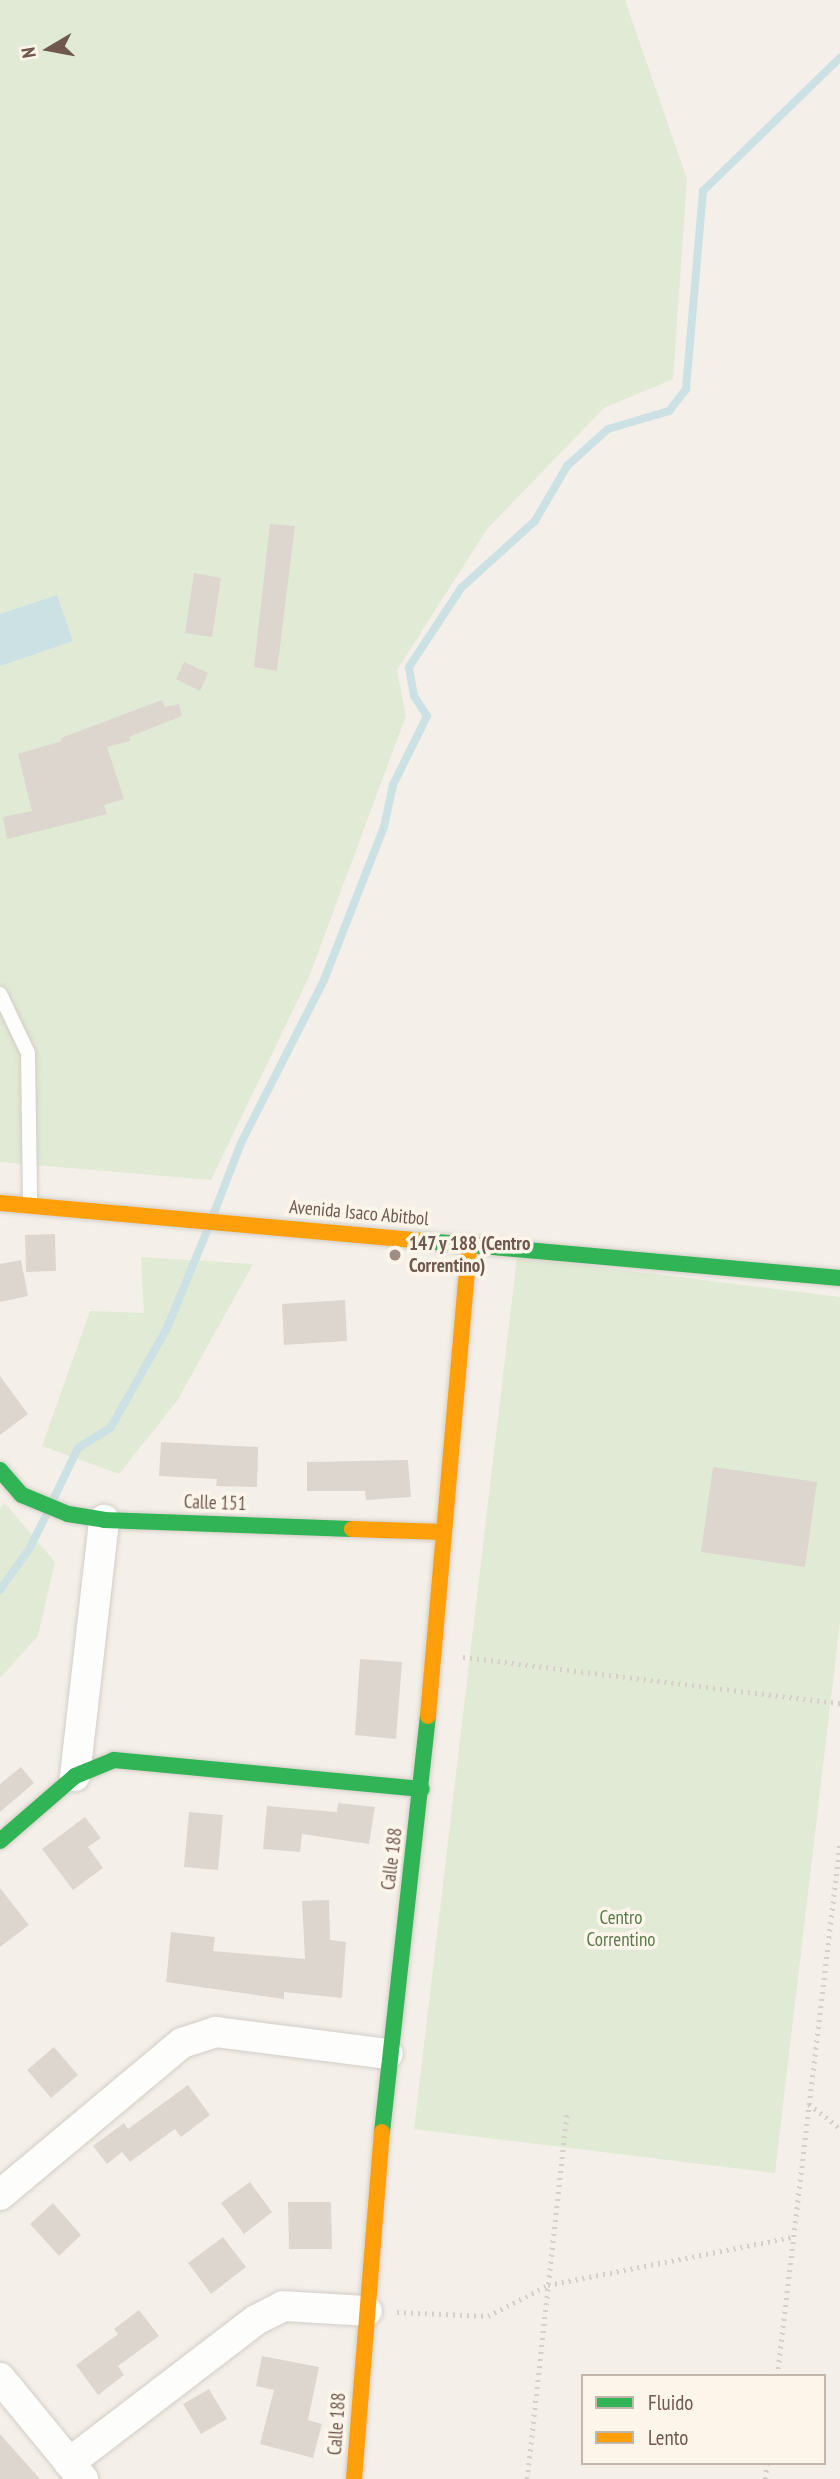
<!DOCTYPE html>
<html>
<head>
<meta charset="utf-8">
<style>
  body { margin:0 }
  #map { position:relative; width:840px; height:2479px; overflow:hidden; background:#f4f0e9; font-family:"PT Sans Narrow",sans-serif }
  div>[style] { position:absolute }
  .green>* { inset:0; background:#e1ead5 }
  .water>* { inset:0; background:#cce1e3 }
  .stream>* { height:8px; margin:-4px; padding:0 4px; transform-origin:4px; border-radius:4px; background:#cce1e3 }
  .building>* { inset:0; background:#ddd6cf }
  .path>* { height:4.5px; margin-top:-2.25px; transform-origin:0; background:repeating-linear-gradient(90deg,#d6cfca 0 2px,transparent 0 7px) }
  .roads { filter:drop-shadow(0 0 2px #d3cdc6) drop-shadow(0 0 2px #d3cdc6) }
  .lane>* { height:14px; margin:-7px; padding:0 7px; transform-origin:7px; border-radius:7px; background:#fdfdfc }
  .street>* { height:30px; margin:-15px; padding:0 15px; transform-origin:15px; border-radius:15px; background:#fdfdfc }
  .fast>* { height:16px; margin:-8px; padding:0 8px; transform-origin:8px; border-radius:8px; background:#30b455 }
  .slow>* { height:16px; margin:-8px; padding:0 8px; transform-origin:8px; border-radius:8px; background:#ff9f0a }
  .dots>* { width:19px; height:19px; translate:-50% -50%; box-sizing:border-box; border:4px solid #fdf5ea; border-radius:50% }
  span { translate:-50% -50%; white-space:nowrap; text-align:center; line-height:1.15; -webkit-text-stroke:7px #fdf5ea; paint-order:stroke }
  .street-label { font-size:19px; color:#6f584d }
  .poi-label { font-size:19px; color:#6f584d; font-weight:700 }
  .left { translate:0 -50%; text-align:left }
  .park-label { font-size:19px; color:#577949 }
  .legend { position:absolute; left:581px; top:2374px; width:245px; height:91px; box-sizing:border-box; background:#fdf5ea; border:2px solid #c4b6ab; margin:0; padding:9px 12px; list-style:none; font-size:21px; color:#6f584d }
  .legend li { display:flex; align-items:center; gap:14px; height:35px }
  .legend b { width:35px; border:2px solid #c4b6ab }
  .north { position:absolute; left:14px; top:14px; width:70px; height:70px; -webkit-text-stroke:5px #fdf5ea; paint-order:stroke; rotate:260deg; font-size:19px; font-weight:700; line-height:28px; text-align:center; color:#6f584d }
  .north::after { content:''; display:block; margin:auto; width:24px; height:32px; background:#6f584d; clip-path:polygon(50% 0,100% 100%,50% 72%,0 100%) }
</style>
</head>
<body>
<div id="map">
  <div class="green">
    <div style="clip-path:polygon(0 0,625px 0,687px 179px,673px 379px,604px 408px,487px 529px,397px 670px,406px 716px,309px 977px,211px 1180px,0 1162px)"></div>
    <div style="clip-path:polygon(141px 1257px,253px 1264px,177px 1401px,119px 1474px,42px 1446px,90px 1311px,144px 1313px)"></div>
    <div style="clip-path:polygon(517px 1257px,840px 1297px,840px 1622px,775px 2173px,414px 2129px)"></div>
    <div style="clip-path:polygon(5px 1503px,55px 1562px,38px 1636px,0 1678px,0 1508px)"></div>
  </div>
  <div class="water">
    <div style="clip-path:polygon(57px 595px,73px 641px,0 666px,0 614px)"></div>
  </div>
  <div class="stream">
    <div style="left:214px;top:1213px;width:75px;rotate:-68.9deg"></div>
    <div style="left:241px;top:1143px;width:183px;rotate:-63deg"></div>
    <div style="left:324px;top:980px;width:164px;rotate:-68.6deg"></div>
    <div style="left:384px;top:827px;width:43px;rotate:-77.9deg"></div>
    <div style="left:393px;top:785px;width:77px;rotate:-63.8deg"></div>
    <div style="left:427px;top:716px;width:24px;rotate:-123deg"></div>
    <div style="left:414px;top:696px;width:29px;rotate:-100deg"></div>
    <div style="left:409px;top:667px;width:95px;rotate:-56.6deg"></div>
    <div style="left:461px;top:588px;width:100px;rotate:-42.2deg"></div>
    <div style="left:535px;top:521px;width:64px;rotate:-59.8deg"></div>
    <div style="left:567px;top:466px;width:55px;rotate:-42.1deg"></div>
    <div style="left:608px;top:429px;width:64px;rotate:-16.4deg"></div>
    <div style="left:669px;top:411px;width:28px;rotate:-52deg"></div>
    <div style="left:686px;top:389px;width:199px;rotate:-85.1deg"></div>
    <div style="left:703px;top:191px;width:191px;rotate:-44.2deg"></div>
    <div style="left:54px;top:1498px;width:55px;rotate:-64.4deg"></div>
    <div style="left:78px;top:1448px;width:39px;rotate:-32deg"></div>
    <div style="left:111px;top:1427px;width:114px;rotate:-60.5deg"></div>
    <div style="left:167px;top:1328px;width:105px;rotate:-67.6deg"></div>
    <div style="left:0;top:1590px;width:50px;rotate:-54.7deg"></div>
    <div style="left:29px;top:1549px;width:37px;rotate:-63deg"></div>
  </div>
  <div class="building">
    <div style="clip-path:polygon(270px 524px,295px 526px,277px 671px,254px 667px)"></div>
    <div style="clip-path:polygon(194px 573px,221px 578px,212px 637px,185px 633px)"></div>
    <div style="clip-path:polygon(184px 662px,208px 673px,200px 691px,176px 679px)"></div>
    <div style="clip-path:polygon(162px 700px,165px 707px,179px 704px,182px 716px,129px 737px,130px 741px,107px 747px,124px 799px,104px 805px,107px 814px,7px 839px,3px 817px,32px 811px,18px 754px,62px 741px,61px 738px)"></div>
    <div style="clip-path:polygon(55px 1234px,56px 1271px,26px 1272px,25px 1235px)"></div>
    <div style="clip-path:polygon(21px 1260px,28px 1296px,0 1302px,0 1264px)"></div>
    <div style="clip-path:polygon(345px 1300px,347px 1341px,284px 1345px,282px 1304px)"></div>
    <div style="clip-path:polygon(0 1376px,28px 1414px,0 1435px)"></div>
    <div style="clip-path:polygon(161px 1442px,258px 1447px,257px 1487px,216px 1486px,217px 1479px,159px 1476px)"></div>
    <div style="clip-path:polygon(408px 1460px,411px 1497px,366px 1500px,365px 1491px,307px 1491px,307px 1462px)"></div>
    <div style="clip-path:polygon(713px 1467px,817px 1482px,805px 1567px,701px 1552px)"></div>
    <div style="clip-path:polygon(360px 1659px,402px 1662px,396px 1739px,355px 1735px)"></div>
    <div style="clip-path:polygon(21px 1767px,34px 1783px,0 1812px,0 1784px)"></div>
    <div style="clip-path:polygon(338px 1803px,375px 1807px,369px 1844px,302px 1834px,300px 1852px,263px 1849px,267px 1806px,337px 1812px)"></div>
    <div style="clip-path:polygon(189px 1812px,223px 1815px,218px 1870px,184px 1867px)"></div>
    <div style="clip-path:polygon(85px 1817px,101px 1838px,88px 1847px,103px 1868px,73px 1890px,42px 1849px)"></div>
    <div style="clip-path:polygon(0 1888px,29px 1925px,0 1947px)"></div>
    <div style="clip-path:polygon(329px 1900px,330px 1940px,346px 1942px,342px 1998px,284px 1992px,284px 1999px,166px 1982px,171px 1932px,215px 1937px,213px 1951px,305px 1959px,302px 1901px)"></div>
    <div style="clip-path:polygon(54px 2047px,78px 2075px,51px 2098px,27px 2070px)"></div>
    <div style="clip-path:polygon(188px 2085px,210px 2115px,181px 2137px,175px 2129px,130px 2162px,122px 2152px,107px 2164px,93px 2146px,124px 2123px,128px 2129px)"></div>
    <div style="clip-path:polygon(250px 2182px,272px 2212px,244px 2234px,221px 2203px)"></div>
    <div style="clip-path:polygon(288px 2202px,331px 2202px,332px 2249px,289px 2249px)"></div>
    <div style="clip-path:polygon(53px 2203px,81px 2235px,59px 2256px,30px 2224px)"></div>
    <div style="clip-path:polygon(223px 2237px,246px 2267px,211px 2294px,188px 2263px)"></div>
    <div style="clip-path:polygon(139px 2310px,159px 2336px,118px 2366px,124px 2375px,98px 2395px,76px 2365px,118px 2334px,114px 2329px)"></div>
    <div style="clip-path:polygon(262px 2356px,319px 2367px,308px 2420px,322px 2424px,313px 2458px,260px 2444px,274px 2390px,256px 2386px)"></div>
    <div style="clip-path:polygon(209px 2389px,227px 2419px,201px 2434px,183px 2404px)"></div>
    <div style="clip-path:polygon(0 2434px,40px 2479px,0 2479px)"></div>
  </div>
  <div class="path">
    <div style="left:463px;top:1657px;width:380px;rotate:7deg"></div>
    <div style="left:809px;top:2104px;width:39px;rotate:38deg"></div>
    <div style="left:397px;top:2312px;width:91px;rotate:2.5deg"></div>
    <div style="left:488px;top:2316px;width:68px;rotate:-27.3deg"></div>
    <div style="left:548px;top:2285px;width:250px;rotate:-11.1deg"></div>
    <div style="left:777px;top:2376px;width:538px;rotate:-83.27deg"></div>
    <div style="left:527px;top:2479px;width:368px;rotate:-83.8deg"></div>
    <div style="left:765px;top:2479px;width:16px;rotate:-83deg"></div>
  </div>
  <div class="roads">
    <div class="lane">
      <div style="left:0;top:994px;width:65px;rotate:64.6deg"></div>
      <div style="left:28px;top:1053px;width:151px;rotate:89.2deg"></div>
    </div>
    <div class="street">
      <div style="left:75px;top:1776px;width:258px;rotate:-83.5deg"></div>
      <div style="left:0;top:2195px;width:237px;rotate:-39.9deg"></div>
      <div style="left:182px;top:2043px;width:36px;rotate:-18deg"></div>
      <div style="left:216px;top:2032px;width:173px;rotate:7.3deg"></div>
      <div style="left:0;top:2378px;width:131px;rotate:50.6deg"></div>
      <div style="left:69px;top:2463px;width:235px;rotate:-37.4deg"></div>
      <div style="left:256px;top:2320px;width:30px;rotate:-27deg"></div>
      <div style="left:283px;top:2306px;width:84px;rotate:3.4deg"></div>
    </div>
    <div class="fast">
      <div style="left:425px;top:1241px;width:417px;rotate:5.1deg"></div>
      <div style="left:0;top:1470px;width:33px;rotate:49deg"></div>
      <div style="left:22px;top:1495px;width:50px;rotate:22.4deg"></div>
      <div style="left:68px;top:1514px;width:36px;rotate:9deg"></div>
      <div style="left:104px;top:1520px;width:248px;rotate:2.1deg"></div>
      <div style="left:0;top:1841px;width:99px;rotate:-40.9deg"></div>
      <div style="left:75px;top:1776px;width:42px;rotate:-22.3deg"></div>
      <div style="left:114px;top:1760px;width:309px;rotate:5.4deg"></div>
      <div style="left:382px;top:2132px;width:419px;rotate:-83.7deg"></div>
    </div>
    <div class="slow">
      <div style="left:0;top:1203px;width:427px;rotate:5.1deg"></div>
      <div style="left:352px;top:1529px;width:91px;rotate:1.9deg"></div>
      <div style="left:428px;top:1716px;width:474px;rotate:-85deg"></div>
      <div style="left:354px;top:2479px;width:348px;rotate:-85.4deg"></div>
    </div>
  </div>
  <div class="dots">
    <div style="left:395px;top:1255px;background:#9e8d84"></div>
  </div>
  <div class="street-label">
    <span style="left:359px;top:1213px;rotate:5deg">Avenida Isaco Abitbol</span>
    <span style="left:215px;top:1503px;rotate:2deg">Calle 151</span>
    <span style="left:392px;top:1859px;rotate:-83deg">Calle 188</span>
    <span style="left:337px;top:2424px;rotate:-86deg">Calle 188</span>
  </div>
  <div class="poi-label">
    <span class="left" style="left:409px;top:1255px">147 y 188 (Centro<br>Correntino)</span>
  </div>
  <div class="park-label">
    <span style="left:621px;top:1929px">Centro<br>Correntino</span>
  </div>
  <ul class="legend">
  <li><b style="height:9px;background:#30b455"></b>Fluido</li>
  <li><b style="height:9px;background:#ff9f0a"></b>Lento</li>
  </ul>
  <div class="north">N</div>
</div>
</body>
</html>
